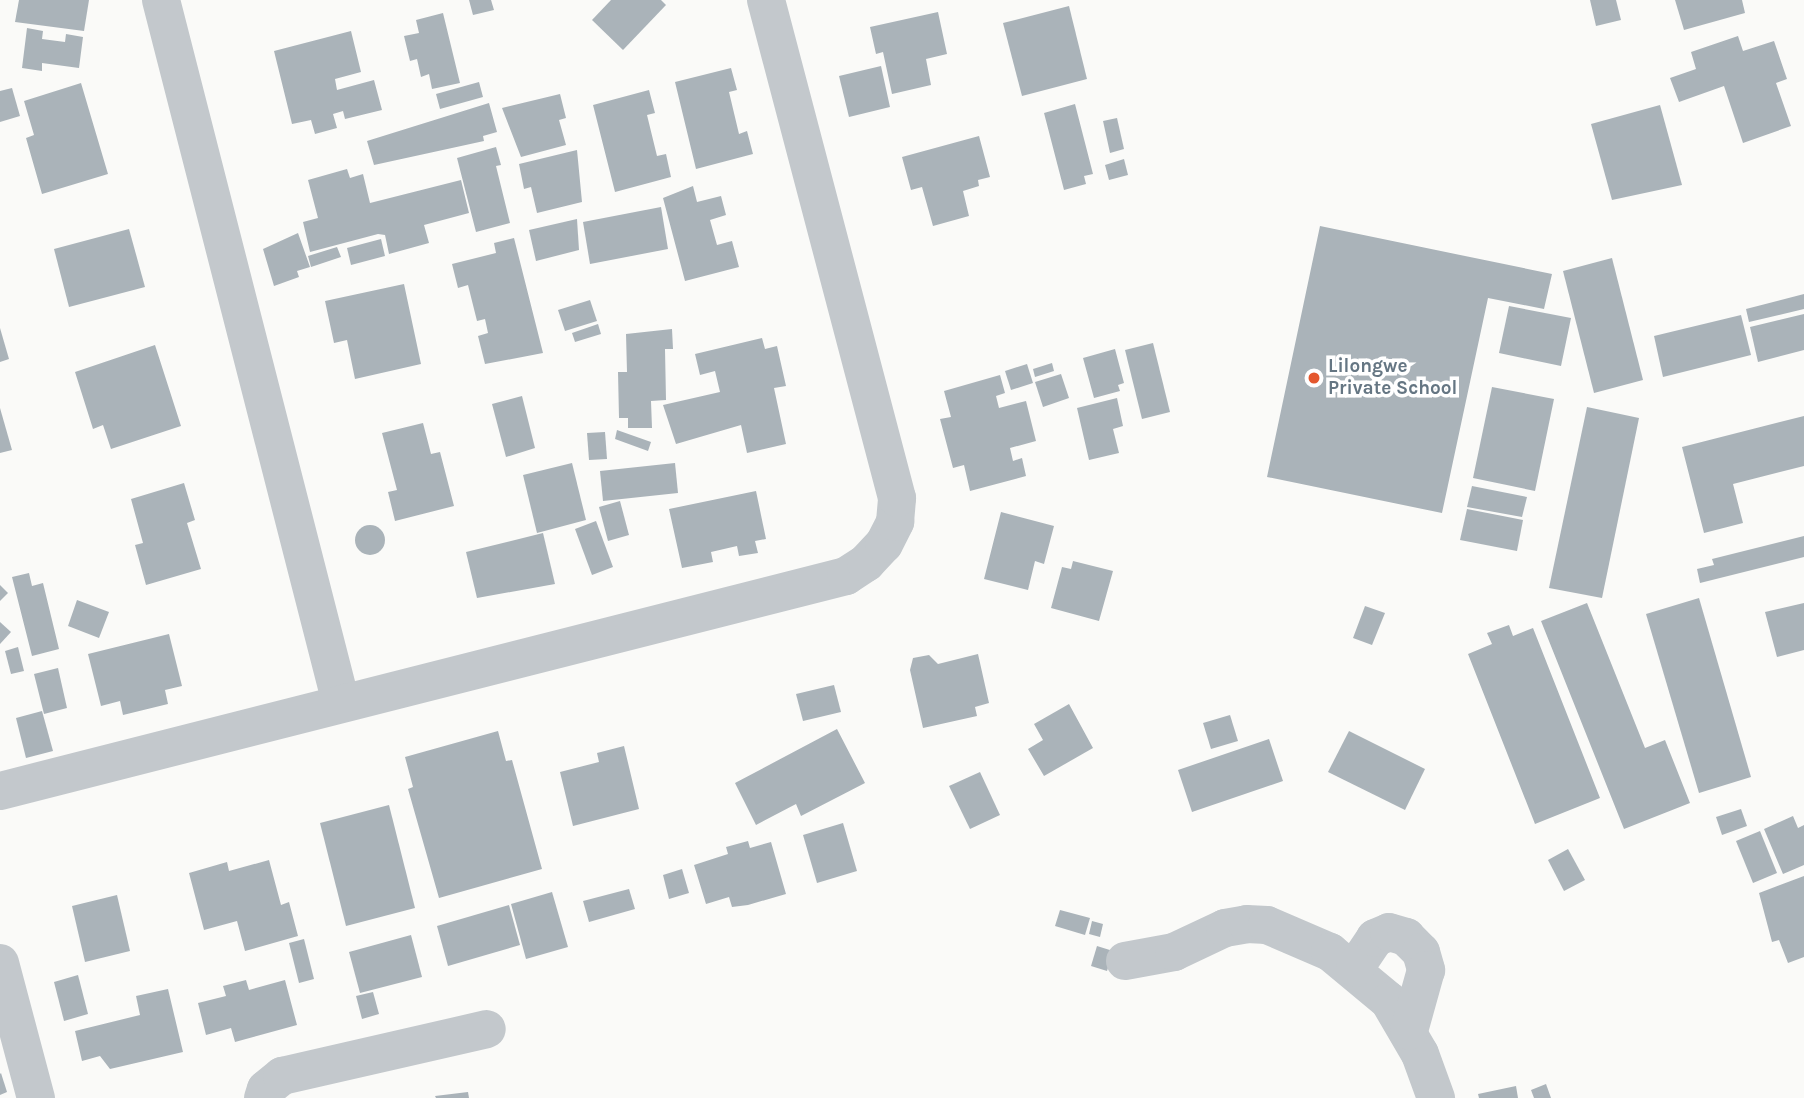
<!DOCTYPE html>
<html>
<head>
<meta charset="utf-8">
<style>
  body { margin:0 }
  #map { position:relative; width:1804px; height:1098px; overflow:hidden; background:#fafaf8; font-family:Karla,sans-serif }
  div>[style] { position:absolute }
  .building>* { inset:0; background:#aab3b9 }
  .round { border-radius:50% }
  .minor>* { height:38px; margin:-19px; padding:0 19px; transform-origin:19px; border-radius:19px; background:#c3c8cc }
  .dots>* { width:19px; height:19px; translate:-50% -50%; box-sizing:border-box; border:4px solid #fff; border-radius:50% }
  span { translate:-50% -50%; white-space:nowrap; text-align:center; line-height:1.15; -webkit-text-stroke:7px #fff; paint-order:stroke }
  .poi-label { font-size:19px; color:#657683; font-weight:700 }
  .left { translate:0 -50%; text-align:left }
</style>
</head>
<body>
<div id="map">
  <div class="building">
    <div style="clip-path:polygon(19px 0,89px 0,84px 31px,15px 22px)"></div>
    <div style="clip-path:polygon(469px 0,491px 0,494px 10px,473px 15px)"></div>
    <div style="clip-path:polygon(611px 0,661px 0,666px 5px,623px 50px,592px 20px)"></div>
    <div style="clip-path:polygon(1590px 0,1616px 0,1621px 20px,1596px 26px)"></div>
    <div style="clip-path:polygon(1675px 0,1742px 0,1745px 13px,1684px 30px)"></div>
    <div style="clip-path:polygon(1069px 6px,1087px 79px,1022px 96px,1003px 23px)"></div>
    <div style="clip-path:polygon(938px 12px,947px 54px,926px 59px,931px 85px,892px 94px,883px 52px,876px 54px,870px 27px)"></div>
    <div style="clip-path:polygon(443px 13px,460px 83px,432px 89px,429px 74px,421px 77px,417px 59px,410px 61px,404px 36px,419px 33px,416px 20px)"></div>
    <div style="clip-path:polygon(27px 28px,43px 31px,42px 39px,65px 42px,66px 34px,83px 37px,79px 68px,42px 63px,42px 71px,22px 68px)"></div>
    <div style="clip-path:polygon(351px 31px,361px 72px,335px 79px,337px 90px,374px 80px,382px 110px,345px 119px,343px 111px,333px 114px,337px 128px,315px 134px,311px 120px,292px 124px,274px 51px)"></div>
    <div style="clip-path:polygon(1738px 36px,1743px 51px,1774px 41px,1787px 79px,1776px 83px,1791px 126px,1743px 143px,1724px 86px,1679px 102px,1670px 78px,1696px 69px,1691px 52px)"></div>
    <div style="clip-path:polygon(881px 66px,890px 107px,849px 117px,839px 76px)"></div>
    <div style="clip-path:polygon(731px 68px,737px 90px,729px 92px,739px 134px,747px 131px,753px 154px,696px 169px,675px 82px)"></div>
    <div style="clip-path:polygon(479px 82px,483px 97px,440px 109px,436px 94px)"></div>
    <div style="clip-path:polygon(81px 83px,108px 174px,42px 194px,26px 138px,34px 135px,24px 101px)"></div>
    <div style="clip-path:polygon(12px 88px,20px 116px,0 122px,0 91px)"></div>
    <div style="clip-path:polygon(649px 90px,655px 113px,647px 115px,657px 156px,666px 154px,671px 177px,615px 192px,593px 105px)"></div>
    <div style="clip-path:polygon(560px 94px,566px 118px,559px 120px,566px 145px,521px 157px,502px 108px)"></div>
    <div style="clip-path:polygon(489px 103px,497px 132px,483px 136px,484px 141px,374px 165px,367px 141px)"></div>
    <div style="clip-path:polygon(1075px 104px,1093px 174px,1084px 176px,1086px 184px,1064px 190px,1044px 113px)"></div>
    <div style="clip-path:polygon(1660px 105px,1682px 185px,1612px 200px,1591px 124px)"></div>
    <div style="clip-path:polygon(1117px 118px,1124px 149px,1110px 153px,1103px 121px)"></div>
    <div style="clip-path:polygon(979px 136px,990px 177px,978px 180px,979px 186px,963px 191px,969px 216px,933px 226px,922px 187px,911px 190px,902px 157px)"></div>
    <div style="clip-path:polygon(496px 147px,501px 165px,496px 166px,510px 223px,476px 232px,457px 158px)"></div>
    <div style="clip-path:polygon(577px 150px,582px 202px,537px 213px,531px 187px,524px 189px,519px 164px)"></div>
    <div style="clip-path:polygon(1124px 159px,1128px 175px,1109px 180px,1105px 165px)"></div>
    <div style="clip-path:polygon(347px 169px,350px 178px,363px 174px,370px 203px,461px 180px,469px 213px,424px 225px,429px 243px,389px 254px,385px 235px,378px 234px,310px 252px,303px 222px,318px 218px,308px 180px)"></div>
    <div style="clip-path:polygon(693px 186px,697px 202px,721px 196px,726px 215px,710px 220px,717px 245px,732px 241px,739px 267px,685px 281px,663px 198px)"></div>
    <div style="clip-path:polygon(661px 207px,668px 249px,590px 264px,583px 222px)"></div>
    <div style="clip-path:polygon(577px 219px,579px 250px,536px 261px,529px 230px)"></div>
    <div style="clip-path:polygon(1320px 226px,1552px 274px,1544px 309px,1488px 298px,1442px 513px,1267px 477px)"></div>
    <div style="clip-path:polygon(129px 229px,145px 287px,69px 307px,54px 249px)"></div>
    <div style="clip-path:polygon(298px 233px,310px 267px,297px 271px,299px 277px,274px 286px,263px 249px)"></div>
    <div style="clip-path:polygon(514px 238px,543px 353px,485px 364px,478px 336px,488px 333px,485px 319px,477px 321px,468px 285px,458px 288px,452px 264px,496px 253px,494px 243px)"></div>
    <div style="clip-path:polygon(381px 239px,385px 256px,351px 265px,347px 248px)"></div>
    <div style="clip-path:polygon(337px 247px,341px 257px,311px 267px,308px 256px)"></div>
    <div style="clip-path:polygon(1612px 258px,1643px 380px,1594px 393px,1563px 271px)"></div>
    <div style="clip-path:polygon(404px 284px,421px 364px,355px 379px,347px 340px,334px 343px,325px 301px)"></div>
    <div style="clip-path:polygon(1804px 294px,1804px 309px,1749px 322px,1746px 309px)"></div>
    <div style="clip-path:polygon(590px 300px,597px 321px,565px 331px,558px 310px)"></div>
    <div style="clip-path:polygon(1509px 306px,1571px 318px,1561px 366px,1499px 353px)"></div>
    <div style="clip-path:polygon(1804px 314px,1804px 350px,1758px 362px,1750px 327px)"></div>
    <div style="clip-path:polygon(1741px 315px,1751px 355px,1663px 377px,1654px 336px)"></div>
    <div style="clip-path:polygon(598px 324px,601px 334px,575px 342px,572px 333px)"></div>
    <div style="clip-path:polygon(0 328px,9px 359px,0 362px)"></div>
    <div style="clip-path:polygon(672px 329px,673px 349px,665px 349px,666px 400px,651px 401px,652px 428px,628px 428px,628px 418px,619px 418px,618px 372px,627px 372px,626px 334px)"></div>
    <div style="clip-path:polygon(762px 338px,765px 349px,777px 346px,786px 386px,774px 388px,786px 444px,747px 453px,741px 425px,676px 444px,663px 405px,720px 392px,715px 371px,700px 375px,695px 354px)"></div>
    <div style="clip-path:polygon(1153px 343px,1170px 412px,1142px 419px,1125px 350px)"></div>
    <div style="clip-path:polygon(155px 345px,181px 426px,111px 449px,103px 425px,93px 429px,75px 372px)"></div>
    <div style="clip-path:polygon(1115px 349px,1124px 383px,1118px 385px,1120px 391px,1094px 398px,1083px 358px)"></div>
    <div style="clip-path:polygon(1052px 363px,1054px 371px,1035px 377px,1033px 369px)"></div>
    <div style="clip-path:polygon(1027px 364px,1033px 383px,1011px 390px,1005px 371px)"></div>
    <div style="clip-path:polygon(1061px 374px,1069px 398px,1043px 407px,1035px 382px)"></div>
    <div style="clip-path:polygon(1000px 375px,1005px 393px,996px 396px,999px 408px,1026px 401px,1036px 441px,1010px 448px,1013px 461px,1022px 458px,1026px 476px,970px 491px,964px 465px,953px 468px,940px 419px,951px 417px,944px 391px)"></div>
    <div style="clip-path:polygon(1492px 387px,1554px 399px,1535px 491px,1473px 478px)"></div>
    <div style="clip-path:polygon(522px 396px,535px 448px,506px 457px,492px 404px)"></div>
    <div style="clip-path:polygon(1117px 398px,1123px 426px,1113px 429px,1119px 453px,1089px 460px,1077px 408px)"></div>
    <div style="clip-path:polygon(1587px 407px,1639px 418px,1602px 598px,1549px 588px)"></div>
    <div style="clip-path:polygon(0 408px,12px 450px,0 453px)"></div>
    <div style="clip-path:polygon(1804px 416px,1804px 466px,1733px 484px,1743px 523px,1704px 533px,1682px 447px)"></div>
    <div style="clip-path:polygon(423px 423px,431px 454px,440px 452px,454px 506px,395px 521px,388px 492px,397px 490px,382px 433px)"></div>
    <div style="clip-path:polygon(617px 430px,651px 442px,648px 451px,615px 439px)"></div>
    <div style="clip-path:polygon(605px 432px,607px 459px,589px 460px,587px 433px)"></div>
    <div style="clip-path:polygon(572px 463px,586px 520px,537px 533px,523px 475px)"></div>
    <div style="clip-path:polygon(675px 463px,678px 493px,603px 501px,600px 471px)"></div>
    <div style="clip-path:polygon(184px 483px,195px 520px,187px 523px,201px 569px,146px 585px,135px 545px,143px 543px,131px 499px)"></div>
    <div style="clip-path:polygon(1472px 486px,1527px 497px,1522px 517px,1467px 507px)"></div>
    <div style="clip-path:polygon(756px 491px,766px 539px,755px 541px,758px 553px,739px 556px,737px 546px,711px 552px,713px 562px,682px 568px,669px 509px)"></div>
    <div style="clip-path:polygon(620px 501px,629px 535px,608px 541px,599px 507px)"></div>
    <div style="clip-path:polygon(1467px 509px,1523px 520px,1517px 551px,1460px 540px)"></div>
    <div style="clip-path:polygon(1001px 512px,1054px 526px,1044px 564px,1035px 561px,1028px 590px,984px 579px)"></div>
    <div style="clip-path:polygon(596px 521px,613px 567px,592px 575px,575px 529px)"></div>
    <div class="round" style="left:355px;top:525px;width:30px;height:30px"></div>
    <div style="clip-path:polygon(543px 533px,555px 584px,477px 598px,466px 552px)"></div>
    <div style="clip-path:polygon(1804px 536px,1804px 557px,1700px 583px,1697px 569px,1714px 565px,1712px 559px)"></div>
    <div style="clip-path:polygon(1073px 561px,1113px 571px,1099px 621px,1051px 608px,1062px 567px,1071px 569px)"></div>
    <div style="clip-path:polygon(29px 573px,32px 586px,43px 583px,59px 649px,32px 656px,12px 577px)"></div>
    <div style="clip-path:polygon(0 585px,8px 593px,0 601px)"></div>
    <div style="clip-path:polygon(1699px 598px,1751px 777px,1699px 793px,1646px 614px)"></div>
    <div style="clip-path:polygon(77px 600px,109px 612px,99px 638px,68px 626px)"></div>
    <div style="clip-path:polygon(1587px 603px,1645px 748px,1665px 740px,1690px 803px,1624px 829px,1541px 621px)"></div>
    <div style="clip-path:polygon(1804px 603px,1804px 650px,1777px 657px,1765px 612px)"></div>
    <div style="clip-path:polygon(1365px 606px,1385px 613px,1372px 645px,1353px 638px)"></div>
    <div style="clip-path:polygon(0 622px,11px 632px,0 644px)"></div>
    <div style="clip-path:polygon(1509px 625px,1513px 636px,1533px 628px,1600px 798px,1535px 824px,1468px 654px,1492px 644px,1487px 633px)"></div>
    <div style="clip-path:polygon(169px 634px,182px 686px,165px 690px,168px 704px,123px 715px,120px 701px,101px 706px,88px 654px)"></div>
    <div style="clip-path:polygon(18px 647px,24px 671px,11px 674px,5px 651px)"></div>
    <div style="clip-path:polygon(978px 654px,989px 703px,975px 707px,977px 716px,923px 728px,910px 670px,913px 658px,929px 655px,938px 664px)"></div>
    <div style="clip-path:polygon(58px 668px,67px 708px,44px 714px,34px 674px)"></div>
    <div style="clip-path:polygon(834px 685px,841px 712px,803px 721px,796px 694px)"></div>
    <div style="clip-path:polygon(1069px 704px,1093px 748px,1044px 776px,1028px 749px,1043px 740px,1034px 724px)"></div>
    <div style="clip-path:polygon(42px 711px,53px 751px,26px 758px,16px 718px)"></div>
    <div style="clip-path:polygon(1230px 715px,1238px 741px,1211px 749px,1203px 723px)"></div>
    <div style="clip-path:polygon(837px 729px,865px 783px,801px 816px,796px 804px,756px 825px,735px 783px)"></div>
    <div style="clip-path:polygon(498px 731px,506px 761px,512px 760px,542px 869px,439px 898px,408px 789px,413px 787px,405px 757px)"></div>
    <div style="clip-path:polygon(1349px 731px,1425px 769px,1405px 810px,1328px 772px)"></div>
    <div style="clip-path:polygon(1269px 739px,1283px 781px,1192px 812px,1178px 770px)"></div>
    <div style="clip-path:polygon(624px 746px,639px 809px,573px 826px,560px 772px,599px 762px,597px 753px)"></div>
    <div style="clip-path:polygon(980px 772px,1000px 815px,970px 829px,949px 786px)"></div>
    <div style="clip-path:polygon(389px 805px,415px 908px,346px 926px,320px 823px)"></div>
    <div style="clip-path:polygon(1741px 809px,1747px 826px,1722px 835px,1716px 817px)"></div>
    <div style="clip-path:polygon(1793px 816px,1798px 828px,1804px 825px,1804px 865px,1783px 874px,1764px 829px)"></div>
    <div style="clip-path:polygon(843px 823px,857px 871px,817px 883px,803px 835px)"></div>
    <div style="clip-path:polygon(1760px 831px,1777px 873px,1753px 883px,1736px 841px)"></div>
    <div style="clip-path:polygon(748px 841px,750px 848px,771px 842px,786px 894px,748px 905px,732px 907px,729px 897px,706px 904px,694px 865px,728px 854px,726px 847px)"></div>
    <div style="clip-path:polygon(1568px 849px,1585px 880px,1564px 891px,1548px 860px)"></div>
    <div style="clip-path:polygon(269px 860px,281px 905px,289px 902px,298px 936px,245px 951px,237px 921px,204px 930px,189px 873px,227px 862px,229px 871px)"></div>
    <div style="clip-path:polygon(682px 869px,689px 893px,669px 899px,663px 875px)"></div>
    <div style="clip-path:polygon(1804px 876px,1804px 957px,1788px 963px,1779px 940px,1772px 942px,1759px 893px)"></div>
    <div style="clip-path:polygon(629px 889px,635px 909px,589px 922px,583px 901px)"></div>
    <div style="clip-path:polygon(552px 892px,568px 947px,526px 959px,511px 904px)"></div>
    <div style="clip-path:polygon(117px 895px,130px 951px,85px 962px,72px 906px)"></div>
    <div style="clip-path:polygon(509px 905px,520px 945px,448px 966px,437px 926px)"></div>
    <div style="clip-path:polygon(1060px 910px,1090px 918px,1085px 935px,1055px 926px)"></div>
    <div style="clip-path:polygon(1092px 921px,1103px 924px,1100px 937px,1089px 934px)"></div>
    <div style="clip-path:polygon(411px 935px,422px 977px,360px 993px,349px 952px)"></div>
    <div style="clip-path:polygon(304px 939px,314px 979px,299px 983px,289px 943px)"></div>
    <div style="clip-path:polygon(1097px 946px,1113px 951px,1107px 971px,1091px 966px)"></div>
    <div style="clip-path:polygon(78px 975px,88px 1014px,64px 1021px,54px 982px)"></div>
    <div style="clip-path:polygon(246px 980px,249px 990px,285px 980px,297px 1025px,235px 1042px,231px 1028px,206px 1035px,198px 1003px,226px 996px,223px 986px)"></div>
    <div style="clip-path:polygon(168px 989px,183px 1052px,110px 1069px,100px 1056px,82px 1061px,75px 1031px,140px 1015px,136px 996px)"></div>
    <div style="clip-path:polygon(373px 992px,379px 1014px,362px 1019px,356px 996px)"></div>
    <div style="clip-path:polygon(1px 1073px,7px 1092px,0 1095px,0 1074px)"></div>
    <div style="clip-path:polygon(1546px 1084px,1551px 1098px,1534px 1098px,1531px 1090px)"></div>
    <div style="clip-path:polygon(1516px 1086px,1518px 1098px,1479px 1098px,1478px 1094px)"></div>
    <div style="clip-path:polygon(468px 1092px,469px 1098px,436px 1098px,435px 1096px)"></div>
  </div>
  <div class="minor">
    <div style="left:161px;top:0;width:726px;rotate:75.64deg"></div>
    <div style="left:0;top:791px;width:873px;rotate:-14.26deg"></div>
    <div style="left:846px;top:576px;width:24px;rotate:-33deg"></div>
    <div style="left:866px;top:563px;width:26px;rotate:-47deg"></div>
    <div style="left:884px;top:544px;width:25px;rotate:-63deg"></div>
    <div style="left:895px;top:522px;width:24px;rotate:-85deg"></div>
    <div style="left:897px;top:498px;width:515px;rotate:-104.74deg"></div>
    <div style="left:1125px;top:961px;width:50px;rotate:-10.4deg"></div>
    <div style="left:1174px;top:952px;width:56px;rotate:-25.2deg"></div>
    <div style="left:1225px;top:928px;width:22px;rotate:-10deg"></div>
    <div style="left:1247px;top:924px;width:20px;rotate:3deg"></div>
    <div style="left:1267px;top:925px;width:69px;rotate:23.2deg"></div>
    <div style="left:1330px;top:952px;width:77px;rotate:39.7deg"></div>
    <div style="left:1389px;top:1001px;width:61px;rotate:59.7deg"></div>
    <div style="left:1420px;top:1054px;width:47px;rotate:70deg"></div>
    <div style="left:0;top:963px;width:140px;rotate:75.1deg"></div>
    <div style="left:1355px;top:968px;width:36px;rotate:-56deg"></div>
    <div style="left:1375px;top:938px;width:15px;rotate:-23deg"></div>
    <div style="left:1389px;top:932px;width:18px;rotate:16deg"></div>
    <div style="left:1406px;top:937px;width:21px;rotate:45deg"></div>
    <div style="left:1421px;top:952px;width:19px;rotate:74deg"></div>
    <div style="left:1426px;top:970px;width:63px;rotate:105.6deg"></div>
    <div style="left:263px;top:1098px;width:9px;rotate:-72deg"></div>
    <div style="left:266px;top:1089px;width:21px;rotate:-39deg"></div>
    <div style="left:282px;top:1076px;width:210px;rotate:-12.9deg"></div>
  </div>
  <div class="dots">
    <div style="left:1314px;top:378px;background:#e4572e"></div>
  </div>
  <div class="poi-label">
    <span class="left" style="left:1328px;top:378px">Lilongwe<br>Private School</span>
  </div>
</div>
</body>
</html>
